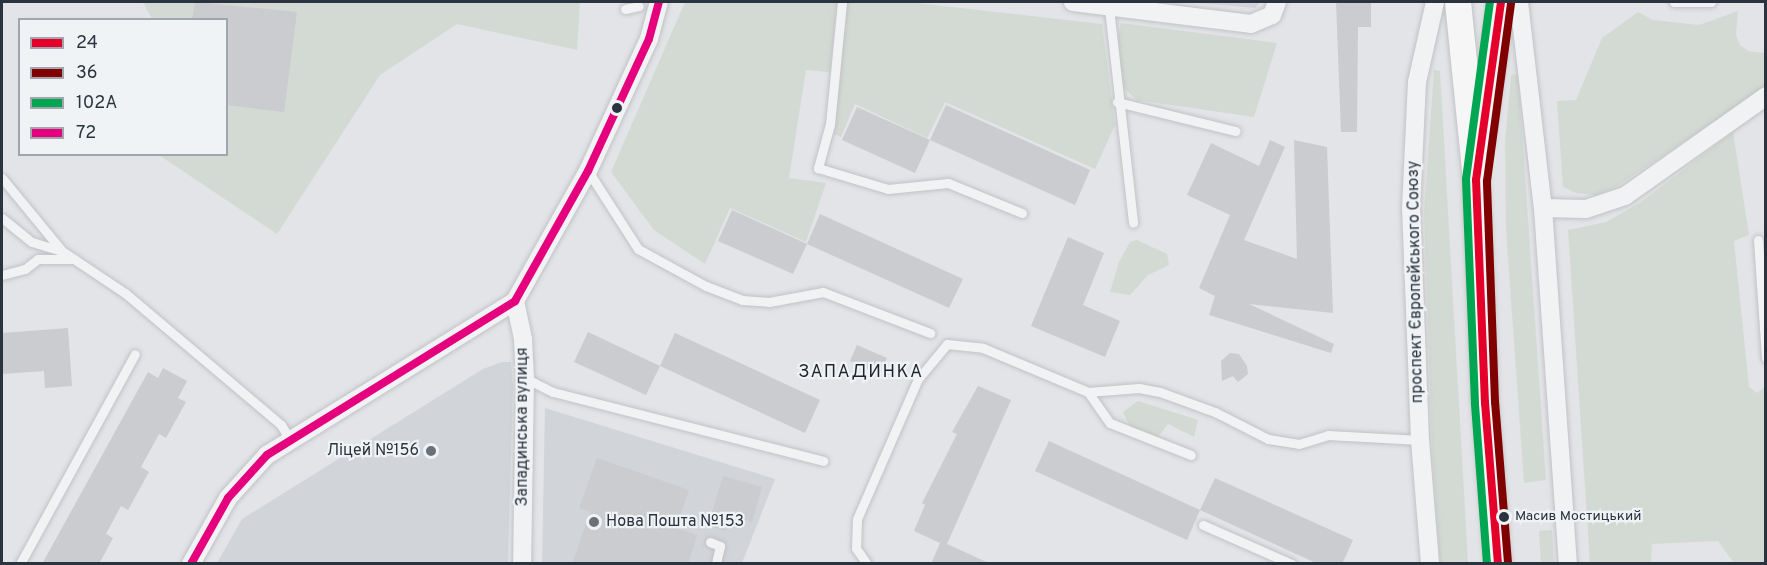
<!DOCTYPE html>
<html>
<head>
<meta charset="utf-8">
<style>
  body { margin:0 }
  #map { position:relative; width:1767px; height:565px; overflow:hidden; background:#e2e4e7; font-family:Overpass,sans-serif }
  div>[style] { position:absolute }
  .built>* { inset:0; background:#d1d4d9 }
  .green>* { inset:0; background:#d3dad3 }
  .building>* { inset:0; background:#cacccf }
  .roads { filter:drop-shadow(0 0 2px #c1c2c5) drop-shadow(0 0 2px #c1c2c5) }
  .service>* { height:9px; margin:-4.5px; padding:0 4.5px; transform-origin:4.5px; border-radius:4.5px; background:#f1f2f4 }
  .minor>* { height:18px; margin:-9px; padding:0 9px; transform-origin:9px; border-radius:9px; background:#f1f2f4 }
  .secondary>* { height:26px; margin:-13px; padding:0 13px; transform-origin:13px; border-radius:13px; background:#f6f6f6 }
  .bus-1>* { height:8px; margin:-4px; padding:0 4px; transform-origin:4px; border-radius:4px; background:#e4002b }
  .bus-2>* { height:8px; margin:-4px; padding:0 4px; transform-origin:4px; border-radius:4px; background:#800000 }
  .bus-3>* { height:8px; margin:-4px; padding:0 4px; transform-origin:4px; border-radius:4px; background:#00a651 }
  .bus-4>* { height:8px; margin:-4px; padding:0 4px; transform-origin:4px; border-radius:4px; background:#e5007d }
  .dots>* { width:16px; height:16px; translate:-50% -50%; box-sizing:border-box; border:3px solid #f0f3f6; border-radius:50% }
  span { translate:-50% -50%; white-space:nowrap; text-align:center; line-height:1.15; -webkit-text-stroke:4.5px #f0f3f6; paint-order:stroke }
  .bus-label { font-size:14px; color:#2b333e }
  .left { translate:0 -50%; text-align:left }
  .street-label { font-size:16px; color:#2b333e }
  .poi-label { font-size:16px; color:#2b333e }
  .right { translate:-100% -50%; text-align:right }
  .neighbourhood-label { font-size:18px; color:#1d242e; letter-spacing:1.5px }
  .frame { position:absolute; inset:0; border:3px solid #2b333e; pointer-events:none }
  .legend { position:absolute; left:18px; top:18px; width:210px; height:138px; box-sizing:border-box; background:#f0f3f6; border:2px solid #a1a6ac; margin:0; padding:8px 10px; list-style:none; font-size:18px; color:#2b333e }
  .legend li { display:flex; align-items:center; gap:12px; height:30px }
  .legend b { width:30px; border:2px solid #a1a6ac }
</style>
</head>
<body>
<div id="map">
  <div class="built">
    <div style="clip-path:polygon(1187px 2px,1260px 2px,1255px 8px)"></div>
    <div style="clip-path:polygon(502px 362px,511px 362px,513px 384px,508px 563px,217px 563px,242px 519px,483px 369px)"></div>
    <div style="clip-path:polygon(545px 408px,775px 479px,742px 563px,542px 564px)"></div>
  </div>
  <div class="green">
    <div style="clip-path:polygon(143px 2px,580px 2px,577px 50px,457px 24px,380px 75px,277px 234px,159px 155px,226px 154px,226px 20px,152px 19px)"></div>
    <div style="clip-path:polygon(685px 2px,837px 2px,830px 72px,806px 70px,789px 178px,826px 183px,806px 242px,730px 208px,705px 264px,654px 230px,611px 172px)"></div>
    <div style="clip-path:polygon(847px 2px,908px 2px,1102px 24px,1115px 125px,1095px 169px,945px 102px,927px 138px,855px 104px,841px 137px,834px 134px)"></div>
    <div style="clip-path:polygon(1738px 11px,1736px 35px,1740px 45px,1748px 51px,1765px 53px,1765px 87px,1613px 189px,1595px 195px,1576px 193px,1563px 187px,1557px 101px,1576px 100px,1602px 38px,1638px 12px,1653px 20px,1699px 25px)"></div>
    <div style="clip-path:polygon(1121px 23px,1277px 43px,1254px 117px,1137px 100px,1123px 87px,1117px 40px)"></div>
    <div style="clip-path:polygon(1434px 70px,1440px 71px,1468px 563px,1440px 563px,1432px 444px,1424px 212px)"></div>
    <div style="clip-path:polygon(1518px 74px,1546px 480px,1524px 483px,1506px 229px,1505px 141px,1511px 75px)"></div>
    <div style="clip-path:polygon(1733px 132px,1749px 235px,1734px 241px,1749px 387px,1757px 393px,1765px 387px,1765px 563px,1734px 563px,1718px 541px,1652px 544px,1651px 563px,1590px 563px,1568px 230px,1606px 222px,1641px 202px)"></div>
    <div style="clip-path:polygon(1137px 240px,1167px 254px,1169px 265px,1148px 275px,1130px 295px,1110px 292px,1119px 262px,1130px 242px)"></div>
    <div style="clip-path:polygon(1138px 401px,1198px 420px,1194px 437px,1168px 424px,1158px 437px,1130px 427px,1123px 412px)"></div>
    <div style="clip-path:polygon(1552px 530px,1554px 563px,1541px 563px,1539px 531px)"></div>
  </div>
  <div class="building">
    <div style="clip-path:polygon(195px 2px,297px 12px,284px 112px,226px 105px,226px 20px,192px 20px)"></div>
    <div style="clip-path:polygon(1336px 2px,1371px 2px,1371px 27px,1358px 27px,1357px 132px,1341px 132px)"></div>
    <div style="clip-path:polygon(946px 105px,1090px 170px,1075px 205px,930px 140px,915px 173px,842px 140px,857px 107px,930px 140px)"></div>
    <div style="clip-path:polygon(1270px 140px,1285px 147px,1244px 240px,1297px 259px,1294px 140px,1327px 147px,1333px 313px,1249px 304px,1334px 344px,1331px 353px,1209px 315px,1215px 296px,1199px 288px,1230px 215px,1187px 195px,1211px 143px,1259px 166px)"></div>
    <div style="clip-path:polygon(732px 210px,807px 244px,793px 274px,718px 241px)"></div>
    <div style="clip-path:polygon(820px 214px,963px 279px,949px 308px,807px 244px)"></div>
    <div style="clip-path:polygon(1068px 237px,1104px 253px,1083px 305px,1120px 321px,1105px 357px,1031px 326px)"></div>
    <div style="clip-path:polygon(68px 328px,72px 386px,45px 388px,44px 371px,2px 374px,2px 333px)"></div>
    <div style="clip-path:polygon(588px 332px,660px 366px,646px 395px,574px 362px)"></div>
    <div style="clip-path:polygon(675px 333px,820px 400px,805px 433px,660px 366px)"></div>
    <div style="clip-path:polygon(857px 345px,887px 358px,880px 375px,850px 361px)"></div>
    <div style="clip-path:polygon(1230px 353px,1239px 354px,1247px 366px,1248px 374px,1238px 382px,1233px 376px,1222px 381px,1221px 361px)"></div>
    <div style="clip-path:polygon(163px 368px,187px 381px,178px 398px,186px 402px,166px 438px,159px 434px,141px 467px,149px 472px,128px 510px,121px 506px,106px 534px,113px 538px,99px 564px,42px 564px,148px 372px,158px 378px)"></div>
    <div style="clip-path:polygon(978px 386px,1011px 400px,947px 544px,991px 564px,931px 564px,940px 543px,914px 531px,925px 505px,922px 503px,957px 434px,952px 432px)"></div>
    <div style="clip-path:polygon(1049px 441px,1200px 510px,1187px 540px,1035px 471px)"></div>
    <div style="clip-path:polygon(597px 458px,689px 490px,676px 528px,697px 535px,688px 564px,572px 564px,590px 512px,579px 508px)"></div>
    <div style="clip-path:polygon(723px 476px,762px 487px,752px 522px,730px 515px,725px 531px,708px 525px)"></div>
    <div style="clip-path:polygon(1215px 478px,1353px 540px,1342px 564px,1318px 564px,1200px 510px)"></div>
  </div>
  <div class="roads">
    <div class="service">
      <div style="left:842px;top:2px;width:123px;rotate:95.6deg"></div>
      <div style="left:830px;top:124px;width:46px;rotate:105.3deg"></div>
      <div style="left:818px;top:168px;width:73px;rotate:16.7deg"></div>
      <div style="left:888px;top:189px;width:60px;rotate:-5.7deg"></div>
      <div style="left:948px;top:183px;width:80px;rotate:22.1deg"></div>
      <div style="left:1674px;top:2px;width:37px"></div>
      <div style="left:1109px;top:8px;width:216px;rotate:83.6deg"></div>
      <div style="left:625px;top:9px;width:14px;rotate:-12deg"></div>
      <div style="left:1117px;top:102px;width:122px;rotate:13.8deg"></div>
      <div style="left:588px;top:171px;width:93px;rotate:57.3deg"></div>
      <div style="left:638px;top:249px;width:77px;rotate:28.6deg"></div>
      <div style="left:706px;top:286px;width:39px;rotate:21deg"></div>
      <div style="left:742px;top:300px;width:27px;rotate:4deg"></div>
      <div style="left:769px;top:302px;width:55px;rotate:-10.5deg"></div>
      <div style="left:823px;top:292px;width:115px;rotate:21deg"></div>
      <div style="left:2px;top:178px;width:94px;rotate:50.6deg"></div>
      <div style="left:2px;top:218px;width:38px;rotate:39deg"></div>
      <div style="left:32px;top:242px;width:31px;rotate:17deg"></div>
      <div style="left:62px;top:251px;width:76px;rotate:33.7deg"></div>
      <div style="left:125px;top:293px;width:204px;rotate:40.2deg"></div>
      <div style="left:281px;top:425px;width:15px;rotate:58deg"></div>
      <div style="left:1758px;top:240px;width:118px;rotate:86.1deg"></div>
      <div style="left:2px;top:275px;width:24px;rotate:-15deg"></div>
      <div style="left:25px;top:269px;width:16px;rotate:-38deg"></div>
      <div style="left:38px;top:259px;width:36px"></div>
      <div style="left:525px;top:378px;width:31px;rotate:27deg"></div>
      <div style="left:553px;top:392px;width:279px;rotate:14.3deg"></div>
      <div style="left:1088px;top:392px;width:38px;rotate:55deg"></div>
      <div style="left:1110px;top:423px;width:87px;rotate:21.6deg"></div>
      <div style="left:1203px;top:525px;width:97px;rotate:23.7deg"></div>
      <div style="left:710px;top:542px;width:11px;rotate:22deg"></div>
      <div style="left:720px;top:546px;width:18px;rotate:103deg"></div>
      <div style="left:20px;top:564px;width:239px;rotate:-61.3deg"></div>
      <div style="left:867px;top:564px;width:19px;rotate:-125deg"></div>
      <div style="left:856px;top:548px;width:29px;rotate:-88deg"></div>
      <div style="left:857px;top:519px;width:153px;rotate:-66.5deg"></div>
      <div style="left:918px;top:379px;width:45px;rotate:-50.4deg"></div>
      <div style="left:947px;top:344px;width:36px;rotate:6deg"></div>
      <div style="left:983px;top:348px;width:114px;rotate:22.7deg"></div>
      <div style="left:1088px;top:392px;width:51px;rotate:-4.5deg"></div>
      <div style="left:1139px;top:388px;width:21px;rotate:11deg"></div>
      <div style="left:1160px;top:392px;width:59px;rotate:20deg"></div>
      <div style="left:1215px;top:412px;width:59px;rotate:27deg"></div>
      <div style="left:1268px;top:439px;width:31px;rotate:9deg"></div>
      <div style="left:1299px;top:444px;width:30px;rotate:-17deg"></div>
      <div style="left:1328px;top:435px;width:92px;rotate:3.1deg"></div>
    </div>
    <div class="minor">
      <div style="left:1073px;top:2px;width:179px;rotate:7deg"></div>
      <div style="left:1251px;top:24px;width:23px;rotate:-23deg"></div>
      <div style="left:1272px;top:15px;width:14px;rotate:-69deg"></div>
      <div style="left:1519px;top:2px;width:207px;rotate:83.4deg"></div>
      <div style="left:1543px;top:208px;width:357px;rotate:86deg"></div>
      <div style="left:1543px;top:208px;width:43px;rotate:1.3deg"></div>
      <div style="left:1586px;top:209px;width:41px;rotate:-18.4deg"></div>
      <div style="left:1625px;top:196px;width:173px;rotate:-35.3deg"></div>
      <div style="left:515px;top:301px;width:40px;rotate:78deg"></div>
      <div style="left:523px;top:340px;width:38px;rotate:87deg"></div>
      <div style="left:525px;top:378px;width:186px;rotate:90.9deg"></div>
      <div style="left:191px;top:564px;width:76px;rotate:-60.7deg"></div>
      <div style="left:228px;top:498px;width:58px;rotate:-47.8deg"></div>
      <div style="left:267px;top:455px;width:292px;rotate:-31.8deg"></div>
      <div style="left:515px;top:301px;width:149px;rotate:-60.7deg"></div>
      <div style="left:588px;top:171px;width:145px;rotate:-65.2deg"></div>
      <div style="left:649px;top:39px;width:38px;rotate:-75deg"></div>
      <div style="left:1430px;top:564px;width:124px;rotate:-94.6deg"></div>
      <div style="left:1420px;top:440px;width:231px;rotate:-92.2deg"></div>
      <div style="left:1411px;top:209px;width:127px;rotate:-87.3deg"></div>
      <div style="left:1417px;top:82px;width:82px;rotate:-77.3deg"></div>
    </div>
    <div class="secondary">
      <div style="left:1458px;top:2px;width:179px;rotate:84.2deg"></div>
      <div style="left:1476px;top:180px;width:223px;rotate:87.7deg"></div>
      <div style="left:1485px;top:403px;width:162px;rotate:85.4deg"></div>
      <div style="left:1481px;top:141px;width:140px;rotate:-81.8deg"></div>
    </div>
  </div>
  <div class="bus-1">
    <div style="left:1498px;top:564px;width:162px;rotate:-94.6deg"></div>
    <div style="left:1485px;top:403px;width:223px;rotate:-92.3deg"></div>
    <div style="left:1476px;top:180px;width:180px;rotate:-82deg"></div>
  </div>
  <div class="bus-2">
    <div style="left:1508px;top:563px;width:162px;rotate:-94.6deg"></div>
    <div style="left:1495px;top:402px;width:221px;rotate:-92.1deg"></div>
    <div style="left:1487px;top:181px;width:180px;rotate:-82.3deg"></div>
  </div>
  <div class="bus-3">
    <div style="left:1487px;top:564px;width:161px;rotate:-94.3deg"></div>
    <div style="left:1475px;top:403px;width:224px;rotate:-92.3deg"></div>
    <div style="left:1466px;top:179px;width:179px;rotate:-82.3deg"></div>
  </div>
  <div class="bus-4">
    <div style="left:191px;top:564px;width:76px;rotate:-60.7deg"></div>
    <div style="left:228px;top:498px;width:58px;rotate:-47.8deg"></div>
    <div style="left:267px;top:455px;width:292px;rotate:-31.8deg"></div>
    <div style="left:515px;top:301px;width:149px;rotate:-60.7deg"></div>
    <div style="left:588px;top:171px;width:145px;rotate:-65.2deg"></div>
    <div style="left:649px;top:39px;width:38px;rotate:-75deg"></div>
  </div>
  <div class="dots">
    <div style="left:617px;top:108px;background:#2b333e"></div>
    <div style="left:431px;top:451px;background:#6b7179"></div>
    <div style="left:1504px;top:517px;background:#2b333e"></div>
    <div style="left:594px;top:522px;background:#6b7179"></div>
  </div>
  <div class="bus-label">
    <span class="left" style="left:1515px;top:517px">Масив Мостицький</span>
  </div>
  <div class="street-label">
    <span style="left:1416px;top:282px;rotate:-91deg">проспект Європейського Союзу</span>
    <span style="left:523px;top:427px;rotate:-90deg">Западинська вулиця</span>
  </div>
  <div class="poi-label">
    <span class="right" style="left:419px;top:451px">Ліцей №156</span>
    <span class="left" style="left:606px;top:522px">Нова Пошта №153</span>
  </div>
  <div class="neighbourhood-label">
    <span style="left:861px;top:373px">ЗАПАДИНКА</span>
  </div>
  <div class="frame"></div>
  <ul class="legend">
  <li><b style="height:8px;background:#e4002b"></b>24</li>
  <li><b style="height:8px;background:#800000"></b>36</li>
  <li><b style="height:8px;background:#00a651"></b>102А</li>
  <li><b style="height:8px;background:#e5007d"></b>72</li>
  </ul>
</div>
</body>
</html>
